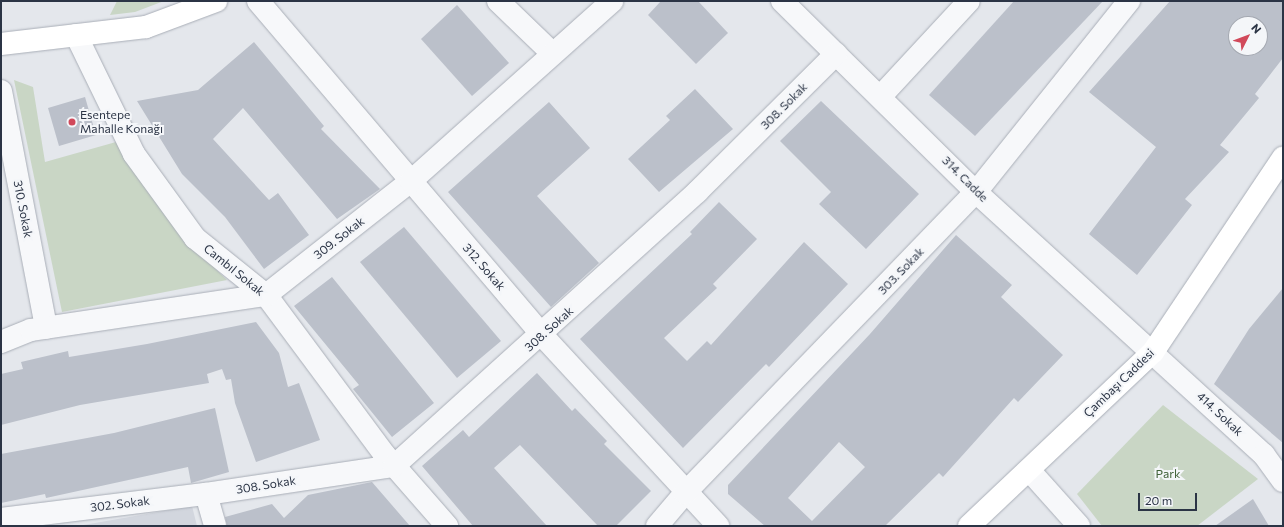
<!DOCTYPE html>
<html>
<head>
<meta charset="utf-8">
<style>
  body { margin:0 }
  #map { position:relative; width:1284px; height:527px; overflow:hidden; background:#e4e7ec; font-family:Commissioner,sans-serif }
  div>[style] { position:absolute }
  .built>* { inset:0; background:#d2d6de }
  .green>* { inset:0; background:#c9d6c5 }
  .building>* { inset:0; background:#bbc0ca }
  .roads { filter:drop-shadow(0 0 1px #a9aeb7) drop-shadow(0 0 1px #a9aeb7) }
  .minor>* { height:22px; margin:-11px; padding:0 11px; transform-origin:11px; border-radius:11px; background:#f7f8fa }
  .major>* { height:22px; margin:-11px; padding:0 11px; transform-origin:11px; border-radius:11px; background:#fff }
  .dots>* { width:11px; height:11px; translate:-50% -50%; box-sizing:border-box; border:2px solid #f4f6f9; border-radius:50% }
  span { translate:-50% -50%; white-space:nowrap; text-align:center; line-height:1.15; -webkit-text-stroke:4px #f4f6f9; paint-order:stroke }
  .street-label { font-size:12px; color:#2b3445 }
  .poi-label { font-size:12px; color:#2b3445 }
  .left { translate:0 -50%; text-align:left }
  .park-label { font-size:12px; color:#3f6138 }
  .frame { position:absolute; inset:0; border:2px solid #2b3445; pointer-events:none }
  .north { position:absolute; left:1228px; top:16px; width:40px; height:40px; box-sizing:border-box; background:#f4f6f9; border:1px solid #a4a8b1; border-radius:50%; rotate:48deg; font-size:11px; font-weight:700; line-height:16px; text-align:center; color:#2b3445 }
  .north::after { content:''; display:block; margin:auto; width:14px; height:18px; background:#d1495b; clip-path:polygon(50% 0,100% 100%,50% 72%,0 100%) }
  .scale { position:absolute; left:1138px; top:493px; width:59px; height:18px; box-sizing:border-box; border:2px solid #2b3445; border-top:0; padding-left:5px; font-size:12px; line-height:14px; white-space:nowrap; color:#2b3445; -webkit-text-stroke:3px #f4f6f9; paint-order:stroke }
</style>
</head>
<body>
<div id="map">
  <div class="built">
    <div style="clip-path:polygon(192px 506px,197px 526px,78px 526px)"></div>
  </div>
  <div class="green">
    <div style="clip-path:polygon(117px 1px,164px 1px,135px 12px,110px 15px)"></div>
    <div style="clip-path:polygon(14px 80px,33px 87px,45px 162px,116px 142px,193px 247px,227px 280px,62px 312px)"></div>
    <div style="clip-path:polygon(1163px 405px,1258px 479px,1197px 526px,1102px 526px,1077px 494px)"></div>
  </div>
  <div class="building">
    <div style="clip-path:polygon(661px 1px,698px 1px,728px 33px,696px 64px,648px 15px)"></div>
    <div style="clip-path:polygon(1014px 1px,1103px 1px,975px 136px,929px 95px)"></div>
    <div style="clip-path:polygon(evenodd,1170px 1px,1283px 1px,1283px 58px,1255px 94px,1259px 98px,1220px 145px,1229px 152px,1185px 199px,1192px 205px,1137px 275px,1089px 234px,1156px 147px,1089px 92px,1170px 1px,1236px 24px,1260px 24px,1260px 48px,1236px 48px,1236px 24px)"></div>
    <div style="clip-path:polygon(457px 5px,509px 63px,472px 96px,421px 39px)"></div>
    <div style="clip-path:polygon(254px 42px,324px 126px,321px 129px,380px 189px,337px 219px,243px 108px,213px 139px,269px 200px,278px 193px,309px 235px,264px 269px,225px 217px,182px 174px,137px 101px,198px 90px)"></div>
    <div style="clip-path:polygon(695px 89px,733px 129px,659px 192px,628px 159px,670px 120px,666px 116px)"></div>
    <div style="clip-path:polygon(85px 97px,96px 135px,59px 146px,48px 108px)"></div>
    <div style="clip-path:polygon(821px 101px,919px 194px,866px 249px,819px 204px,831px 192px,780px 141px)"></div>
    <div style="clip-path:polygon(549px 102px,590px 148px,537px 196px,599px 263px,551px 307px,448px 192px)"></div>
    <div style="clip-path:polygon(719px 202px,757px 239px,713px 284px,717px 288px,664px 338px,687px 361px,707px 341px,711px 345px,804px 242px,848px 284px,769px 367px,766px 364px,683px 448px,580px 339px,692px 234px,690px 232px)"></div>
    <div style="clip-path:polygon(404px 227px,501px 341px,457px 378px,360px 262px)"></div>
    <div style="clip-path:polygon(evenodd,956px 235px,1012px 285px,1001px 297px,1063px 355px,1018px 402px,1014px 398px,943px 477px,939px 473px,885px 526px,765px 526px,728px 494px,728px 485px,870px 334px,956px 235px,839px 442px,865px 467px,812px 521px,788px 498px,839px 442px)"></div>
    <div style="clip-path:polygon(332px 277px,434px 403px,392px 437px,353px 389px,359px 385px,294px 306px)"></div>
    <div style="clip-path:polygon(1283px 288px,1283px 443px,1214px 384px,1249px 329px)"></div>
    <div style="clip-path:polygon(256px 322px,279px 353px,288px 387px,299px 383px,320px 440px,256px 462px,235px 403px,231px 379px,226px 380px,222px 369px,207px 374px,209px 383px,80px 405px,1px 425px,1px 374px,23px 369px,21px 362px,68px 351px,69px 357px,147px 344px)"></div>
    <div style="clip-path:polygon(537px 373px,572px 411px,575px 408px,607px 441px,604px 444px,651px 491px,616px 526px,598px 526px,520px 445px,494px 468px,547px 526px,473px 526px,422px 466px,463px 430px,469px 437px)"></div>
    <div style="clip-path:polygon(215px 408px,229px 472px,191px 483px,188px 467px,46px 498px,45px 494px,1px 503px,1px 454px,114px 433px)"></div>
    <div style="clip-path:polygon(372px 482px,410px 526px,227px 526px,225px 517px,272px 504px,284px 518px,308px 495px)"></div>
    <div style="clip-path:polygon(1253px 499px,1269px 526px,1215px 526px)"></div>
  </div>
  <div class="roads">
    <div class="minor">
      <div style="left:258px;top:1px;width:438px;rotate:49.6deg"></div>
      <div style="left:542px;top:335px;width:260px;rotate:47.3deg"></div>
      <div style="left:498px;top:1px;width:75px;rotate:43.9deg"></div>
      <div style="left:782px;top:1px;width:272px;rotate:44.6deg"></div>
      <div style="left:976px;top:192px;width:390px;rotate:42.4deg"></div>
      <div style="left:1264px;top:455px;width:32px;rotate:54deg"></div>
      <div style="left:76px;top:35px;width:132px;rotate:64deg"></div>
      <div style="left:134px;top:154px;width:104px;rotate:54deg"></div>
      <div style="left:195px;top:238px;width:91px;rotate:38.8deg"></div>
      <div style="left:266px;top:295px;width:198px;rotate:53.4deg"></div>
      <div style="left:384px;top:454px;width:96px;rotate:48.8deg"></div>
      <div style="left:1px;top:91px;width:241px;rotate:79.2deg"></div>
      <div style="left:881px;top:96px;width:129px;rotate:-47.2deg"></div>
      <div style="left:1px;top:342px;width:32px;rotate:-22deg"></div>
      <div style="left:31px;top:330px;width:238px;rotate:-8.5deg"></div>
      <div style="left:266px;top:295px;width:184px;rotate:-38.2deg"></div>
      <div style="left:411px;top:181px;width:270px;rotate:-41.8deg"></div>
      <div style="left:1029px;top:470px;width:75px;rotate:48.2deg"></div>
      <div style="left:206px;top:494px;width:190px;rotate:-8.5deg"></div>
      <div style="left:394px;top:466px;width:409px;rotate:-42.1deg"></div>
      <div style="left:697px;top:192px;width:196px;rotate:-44.8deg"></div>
      <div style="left:1px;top:519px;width:207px;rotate:-7deg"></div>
      <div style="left:206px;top:494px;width:33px;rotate:74deg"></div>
      <div style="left:657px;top:526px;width:43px;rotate:-49.7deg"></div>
      <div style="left:685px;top:493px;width:419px;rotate:-46deg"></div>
      <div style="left:976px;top:192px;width:245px;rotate:-51.3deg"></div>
    </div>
    <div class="major">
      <div style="left:1px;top:44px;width:146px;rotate:-6.7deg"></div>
      <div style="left:146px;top:27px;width:75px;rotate:-20.4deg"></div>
      <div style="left:969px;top:526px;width:253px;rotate:-43.4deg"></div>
      <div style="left:1153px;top:352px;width:234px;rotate:-56.2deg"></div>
    </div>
  </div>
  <div class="dots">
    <div style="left:72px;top:122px;background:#d1495b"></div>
  </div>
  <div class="street-label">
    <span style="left:784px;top:106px;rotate:-45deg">308. Sokak</span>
    <span style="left:965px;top:179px;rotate:45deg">314. Cadde</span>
    <span style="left:23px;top:209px;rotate:79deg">310. Sokak</span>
    <span style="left:339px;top:238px;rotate:-38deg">309. Sokak</span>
    <span style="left:484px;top:267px;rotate:49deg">312. Sokak</span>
    <span style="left:234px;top:270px;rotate:39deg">Cambıl Sokak</span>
    <span style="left:901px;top:271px;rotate:-46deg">303. Sokak</span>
    <span style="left:549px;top:329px;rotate:-42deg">308. Sokak</span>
    <span style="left:1119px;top:383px;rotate:-44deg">Çambaşı Caddesi</span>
    <span style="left:1220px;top:414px;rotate:43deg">414. Sokak</span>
    <span style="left:266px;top:485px;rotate:-9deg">308. Sokak</span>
    <span style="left:120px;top:504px;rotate:-7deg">302. Sokak</span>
  </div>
  <div class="poi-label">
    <span class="left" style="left:80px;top:122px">Esentepe<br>Mahalle Konağı</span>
  </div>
  <div class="park-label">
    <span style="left:1168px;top:474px">Park</span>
  </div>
  <div class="frame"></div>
  <div class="north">N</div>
  <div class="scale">20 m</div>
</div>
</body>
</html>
